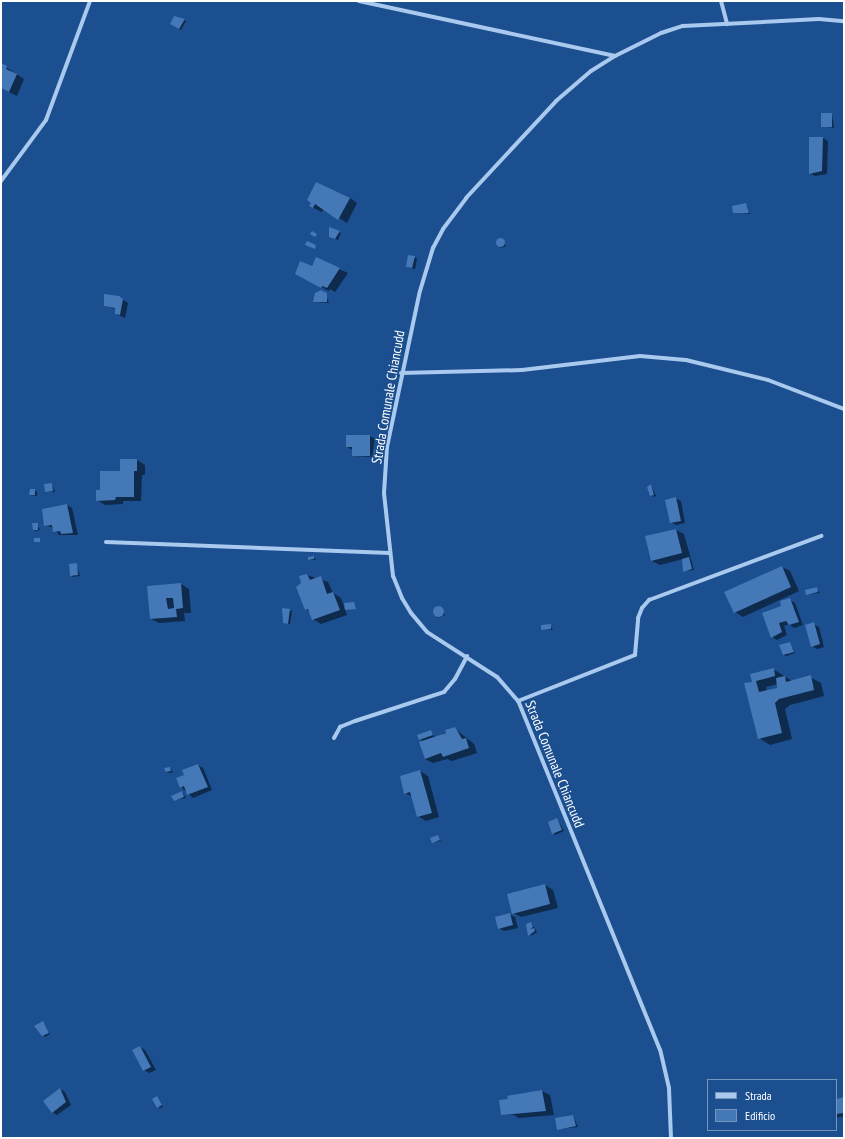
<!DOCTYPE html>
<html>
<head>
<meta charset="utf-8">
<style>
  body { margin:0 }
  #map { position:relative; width:845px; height:1139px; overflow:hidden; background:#1b4f8f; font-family:"PT Sans Narrow",sans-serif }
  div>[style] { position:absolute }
  .shadow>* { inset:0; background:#0007 }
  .building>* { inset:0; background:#4478b7 }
  .round { border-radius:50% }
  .minor>* { height:4px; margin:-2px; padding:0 2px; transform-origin:2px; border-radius:2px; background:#a9c9ee }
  span { translate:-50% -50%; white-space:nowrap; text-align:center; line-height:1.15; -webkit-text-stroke:3px #1b4f8f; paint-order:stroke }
  .street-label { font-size:14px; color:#fff }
  .frame { position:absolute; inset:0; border:2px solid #fff; pointer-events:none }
  .legend { position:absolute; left:707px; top:1079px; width:130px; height:52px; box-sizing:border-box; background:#1b4f8f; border:1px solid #7695bc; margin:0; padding:5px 7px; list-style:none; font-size:12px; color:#fff }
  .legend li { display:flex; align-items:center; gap:8px; height:20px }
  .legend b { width:20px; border:1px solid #7695bc }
</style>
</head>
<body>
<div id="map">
  <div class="shadow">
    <div style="clip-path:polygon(184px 20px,186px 21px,181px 30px,172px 25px)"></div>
    <div style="clip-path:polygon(1px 64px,24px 79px,17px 96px,1px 88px)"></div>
    <div style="clip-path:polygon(832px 114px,834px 128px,822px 126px)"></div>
    <div style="clip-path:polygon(823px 138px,828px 141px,827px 174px,815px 176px,810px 173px)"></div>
    <div style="clip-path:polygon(350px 198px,357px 203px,347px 223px,324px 208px,322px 212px,310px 206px,312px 202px)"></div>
    <div style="clip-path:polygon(746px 204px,750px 214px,734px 212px)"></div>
    <div style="clip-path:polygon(339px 232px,341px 233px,338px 240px,333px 238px)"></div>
    <div style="clip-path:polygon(502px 239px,506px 246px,501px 248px,497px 241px)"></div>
    <div style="clip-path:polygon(415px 257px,417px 259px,415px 269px,407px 267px)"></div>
    <div style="clip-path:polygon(316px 259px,348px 273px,335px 292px,330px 289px,329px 291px,304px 278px)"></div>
    <div style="clip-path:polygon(318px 291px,325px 293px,329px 303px,314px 302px)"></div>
    <div style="clip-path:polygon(119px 297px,128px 303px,125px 318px,116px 314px,116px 309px,105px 306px)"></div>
    <div style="clip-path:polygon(370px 436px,375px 439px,372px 457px,353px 456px,353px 450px,347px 447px)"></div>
    <div style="clip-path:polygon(378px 451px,380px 453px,379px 460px,375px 458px)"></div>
    <div style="clip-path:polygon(137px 460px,145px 465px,145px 475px,142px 475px,141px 501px,123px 501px,123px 504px,105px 505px,97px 500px,101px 491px)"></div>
    <div style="clip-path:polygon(52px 484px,55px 492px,46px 491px)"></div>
    <div style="clip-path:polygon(651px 485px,656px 496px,653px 497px,649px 486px)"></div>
    <div style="clip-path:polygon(34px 490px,37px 492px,37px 496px,30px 495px)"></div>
    <div style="clip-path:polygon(675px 498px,681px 501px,685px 523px,676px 525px,671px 522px)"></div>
    <div style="clip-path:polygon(67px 505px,72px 508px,78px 535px,59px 535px,54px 528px,45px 525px)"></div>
    <div style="clip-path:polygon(37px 524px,40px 530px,36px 531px,34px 530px)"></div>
    <div style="clip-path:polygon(676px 530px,684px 534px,694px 570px,684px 571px,683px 559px,660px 565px,652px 561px)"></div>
    <div style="clip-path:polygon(314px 557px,316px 560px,309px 560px)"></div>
    <div style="clip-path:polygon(76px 564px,80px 576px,73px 577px,71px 575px)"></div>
    <div style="clip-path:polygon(782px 567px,790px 571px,799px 591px,743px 617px,735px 612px)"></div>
    <div style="clip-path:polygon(307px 575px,328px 582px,333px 593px,341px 598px,347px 615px,321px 624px,313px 619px,310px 612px,306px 609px,303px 584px)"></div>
    <div style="clip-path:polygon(181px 584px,189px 589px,191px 613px,184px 613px,185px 621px,159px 623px,151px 619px,148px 587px)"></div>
    <div style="clip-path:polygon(816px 588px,820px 593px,807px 594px)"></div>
    <div style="clip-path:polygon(790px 600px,795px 603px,803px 625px,794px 628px,789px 624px,784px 626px,787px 635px,777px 640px,772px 637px,783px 607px)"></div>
    <div style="clip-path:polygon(440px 607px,445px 615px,438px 618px,433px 611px,435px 608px)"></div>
    <div style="clip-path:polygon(283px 609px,292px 611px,290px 624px,284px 623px)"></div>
    <div style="clip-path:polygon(813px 624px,819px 627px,824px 647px,817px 649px,812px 646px)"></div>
    <div style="clip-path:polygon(550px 625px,553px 630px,542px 629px)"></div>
    <div style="clip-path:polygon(790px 643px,795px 653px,786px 656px,784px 655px)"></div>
    <div style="clip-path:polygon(evenodd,773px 669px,792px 681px,810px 677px,821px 683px,824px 696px,790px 705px,785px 709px,792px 739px,770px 745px,759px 738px,753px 682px,773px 669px,778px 684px,779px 689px,767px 692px,766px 687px,778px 684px)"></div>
    <div style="clip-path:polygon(454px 728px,474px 744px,477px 753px,452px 761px,447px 759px,433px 763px,425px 759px,424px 742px,420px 739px,431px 731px,435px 738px)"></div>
    <div style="clip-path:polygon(198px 765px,203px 768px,212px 790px,193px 798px,181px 787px,186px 775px)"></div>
    <div style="clip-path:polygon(170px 768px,173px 772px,169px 773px,166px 772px)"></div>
    <div style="clip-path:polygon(420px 771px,428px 776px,439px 817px,426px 821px,418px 816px,413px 797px,405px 793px)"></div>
    <div style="clip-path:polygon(182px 792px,186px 798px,174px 800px)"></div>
    <div style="clip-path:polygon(557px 819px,564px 831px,555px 835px,549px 822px)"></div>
    <div style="clip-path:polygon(438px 836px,441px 841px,433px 842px)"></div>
    <div style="clip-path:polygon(545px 885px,553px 890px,558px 908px,521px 917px,513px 913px)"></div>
    <div style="clip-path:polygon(510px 915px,515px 917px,518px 928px,504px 931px,499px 928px)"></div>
    <div style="clip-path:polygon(531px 923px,537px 932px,531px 936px,527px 924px)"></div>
    <div style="clip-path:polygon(43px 1022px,50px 1034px,45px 1037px,43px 1035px)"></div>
    <div style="clip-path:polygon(140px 1047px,145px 1050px,156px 1070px,149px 1073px,144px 1070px)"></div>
    <div style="clip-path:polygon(60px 1089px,65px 1092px,71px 1105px,57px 1115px,52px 1112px)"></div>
    <div style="clip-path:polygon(542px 1091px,550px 1095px,554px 1115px,519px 1118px,514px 1115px,502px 1114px)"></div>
    <div style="clip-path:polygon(157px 1097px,163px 1107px,160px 1108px,158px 1107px)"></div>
    <div style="clip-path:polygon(844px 1098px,844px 1116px,836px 1118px,836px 1099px)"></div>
    <div style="clip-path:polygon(573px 1116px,578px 1127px,558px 1129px,556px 1119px)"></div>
  </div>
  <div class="building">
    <div style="clip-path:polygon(174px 16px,185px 19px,179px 29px,170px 24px)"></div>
    <div style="clip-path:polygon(1px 63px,7px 66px,6px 69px,17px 74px,9px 92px,1px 88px)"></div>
    <div style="clip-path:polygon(821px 113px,832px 113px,832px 127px,821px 127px)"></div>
    <div style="clip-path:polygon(809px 137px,823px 137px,822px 171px,809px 174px)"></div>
    <div style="clip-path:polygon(316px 182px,350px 198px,338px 220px,315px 204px,313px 208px,309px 206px,311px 203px,307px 200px)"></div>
    <div style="clip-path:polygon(746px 203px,749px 213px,733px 213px,732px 206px)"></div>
    <div style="clip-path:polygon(329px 227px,340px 231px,335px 239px,329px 237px)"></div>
    <div style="clip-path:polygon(312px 231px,317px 234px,315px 237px,310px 234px)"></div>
    <div class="round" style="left:495.5px;top:237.5px;width:9px;height:9px"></div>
    <div style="clip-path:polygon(307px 241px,316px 245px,315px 249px,305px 245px)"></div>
    <div style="clip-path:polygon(408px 255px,415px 256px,412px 268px,406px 267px)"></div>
    <div style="clip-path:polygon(316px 257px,340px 268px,327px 288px,322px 286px,321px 288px,295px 274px,300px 261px,312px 266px)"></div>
    <div style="clip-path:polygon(321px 290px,327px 293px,327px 302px,313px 302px,315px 293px)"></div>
    <div style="clip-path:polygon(104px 294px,119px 296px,123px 299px,120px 315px,115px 314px,115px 308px,104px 306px)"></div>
    <div style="clip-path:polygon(346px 435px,370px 435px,370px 456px,352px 456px,352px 447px,346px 447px)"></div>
    <div style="clip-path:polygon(374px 450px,378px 450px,377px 459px,374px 459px)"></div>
    <div style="clip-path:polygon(120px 459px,137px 459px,137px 471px,134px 471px,134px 497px,116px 497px,115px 500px,96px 501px,96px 490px,100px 490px,100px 471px,120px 471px)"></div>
    <div style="clip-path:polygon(52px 483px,53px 491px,45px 492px,44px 484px)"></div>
    <div style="clip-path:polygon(651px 484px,654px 495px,650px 496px,647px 487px)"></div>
    <div style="clip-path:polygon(30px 489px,35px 489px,35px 495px,29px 495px)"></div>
    <div style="clip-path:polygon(676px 497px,681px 521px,670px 523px,665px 500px)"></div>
    <div style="clip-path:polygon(67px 504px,73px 533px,61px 534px,60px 531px,53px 532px,52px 525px,44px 526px,42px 509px)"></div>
    <div style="clip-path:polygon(32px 523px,38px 523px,38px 530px,33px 530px)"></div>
    <div style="clip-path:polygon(676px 529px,682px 553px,651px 561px,645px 536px)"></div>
    <div style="clip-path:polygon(34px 538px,40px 538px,40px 542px,34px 542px)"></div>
    <div style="clip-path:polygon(314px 556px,314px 559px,308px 560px,308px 557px)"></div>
    <div style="clip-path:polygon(689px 557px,692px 569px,683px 572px,682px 559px)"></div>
    <div style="clip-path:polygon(77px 563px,78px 575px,70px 576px,69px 564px)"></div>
    <div style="clip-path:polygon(782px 566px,791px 587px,734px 613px,724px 592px)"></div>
    <div style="clip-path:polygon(307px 574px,310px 580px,321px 576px,327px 594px,333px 592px,340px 610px,312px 620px,308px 609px,305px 610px,296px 587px,301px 583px,299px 576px)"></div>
    <div style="clip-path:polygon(evenodd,181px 583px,183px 608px,176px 609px,177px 617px,150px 619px,147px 586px,181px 583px,166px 598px,173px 598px,174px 608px,168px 609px,166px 598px)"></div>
    <div style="clip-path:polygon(817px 587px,818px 592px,806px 595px,805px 590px)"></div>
    <div style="clip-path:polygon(790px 598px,799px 622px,789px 625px,786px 621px,779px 623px,782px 632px,771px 638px,762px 613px,781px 606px,780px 601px)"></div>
    <div style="clip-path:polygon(354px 602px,356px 609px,345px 610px,344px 603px)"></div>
    <div class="round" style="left:432.5px;top:605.5px;width:11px;height:11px"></div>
    <div style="clip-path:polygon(282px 608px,290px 609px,288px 624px,283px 623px)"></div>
    <div style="clip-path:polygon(814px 622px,820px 644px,811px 647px,805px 625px)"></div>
    <div style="clip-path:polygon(551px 624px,551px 629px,541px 630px,541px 625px)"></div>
    <div style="clip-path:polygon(790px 642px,794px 652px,783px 655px,779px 645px)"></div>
    <div style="clip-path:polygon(774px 668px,775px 676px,756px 681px,759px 692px,777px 688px,776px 678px,785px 676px,786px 682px,811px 675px,814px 690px,779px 699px,775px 703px,782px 733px,758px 739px,744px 683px,752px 682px,750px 674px)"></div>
    <div style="clip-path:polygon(455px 727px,462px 739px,466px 738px,469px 748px,443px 757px,441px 753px,425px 759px,419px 742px,446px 733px,445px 730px)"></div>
    <div style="clip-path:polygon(431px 730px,433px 735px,419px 740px,417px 735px)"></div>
    <div style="clip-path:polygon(198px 764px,208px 787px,187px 795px,184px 786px,180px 788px,176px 778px,184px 775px,182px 770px)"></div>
    <div style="clip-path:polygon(170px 767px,171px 771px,166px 772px,164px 768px)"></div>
    <div style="clip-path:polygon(420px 770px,432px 813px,417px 817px,410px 792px,404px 794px,400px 776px)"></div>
    <div style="clip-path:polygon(182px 791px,184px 797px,174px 801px,171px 796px)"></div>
    <div style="clip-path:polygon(557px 818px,562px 830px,552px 834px,548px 822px)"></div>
    <div style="clip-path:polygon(438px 835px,440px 840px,432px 843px,430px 838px)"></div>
    <div style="clip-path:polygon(545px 884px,550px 904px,512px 914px,507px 894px)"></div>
    <div style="clip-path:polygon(510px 913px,513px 925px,498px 929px,495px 917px)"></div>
    <div style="clip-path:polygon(531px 922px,533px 927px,530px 929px,534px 928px,535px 931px,528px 936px,526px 924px)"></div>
    <div style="clip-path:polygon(43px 1021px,49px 1033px,42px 1036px,34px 1026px)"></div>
    <div style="clip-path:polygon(140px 1046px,151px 1067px,143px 1071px,132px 1050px)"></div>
    <div style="clip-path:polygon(60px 1088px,66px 1102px,52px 1113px,43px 1101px)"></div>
    <div style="clip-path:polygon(542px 1090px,546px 1111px,501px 1115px,499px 1100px,508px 1099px,507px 1096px)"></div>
    <div style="clip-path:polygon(157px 1096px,162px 1105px,157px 1108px,152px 1099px)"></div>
    <div style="clip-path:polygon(844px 1097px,844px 1113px,836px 1114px,836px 1099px)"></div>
    <div style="clip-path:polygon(573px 1115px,576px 1126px,557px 1130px,555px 1118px)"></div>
  </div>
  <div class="minor">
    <div style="left:359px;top:1px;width:262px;rotate:12.1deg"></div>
    <div style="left:721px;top:1px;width:24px;rotate:75deg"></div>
    <div style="left:1px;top:181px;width:76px;rotate:-53.6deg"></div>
    <div style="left:46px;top:120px;width:127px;rotate:-69.7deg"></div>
    <div style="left:401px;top:373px;width:121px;rotate:-1.4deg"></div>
    <div style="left:522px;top:370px;width:119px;rotate:-6.8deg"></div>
    <div style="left:640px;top:356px;width:46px;rotate:5deg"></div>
    <div style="left:686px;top:360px;width:84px;rotate:13.7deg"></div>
    <div style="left:768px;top:380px;width:81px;rotate:20.9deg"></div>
    <div style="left:106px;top:542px;width:284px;rotate:2.2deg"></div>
    <div style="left:518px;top:701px;width:126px;rotate:-21.5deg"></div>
    <div style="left:635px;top:655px;width:37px;rotate:-85deg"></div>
    <div style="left:638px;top:618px;width:11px;rotate:-68deg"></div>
    <div style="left:642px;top:608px;width:11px;rotate:-49deg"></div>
    <div style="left:649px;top:600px;width:184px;rotate:-20.4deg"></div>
    <div style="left:334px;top:738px;width:13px;rotate:-61deg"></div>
    <div style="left:340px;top:727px;width:16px;rotate:-22deg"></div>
    <div style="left:355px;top:721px;width:94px;rotate:-18deg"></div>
    <div style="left:444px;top:692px;width:17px;rotate:-50deg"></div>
    <div style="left:455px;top:679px;width:26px;rotate:-62deg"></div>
    <div style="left:671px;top:1138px;width:50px;rotate:-92.3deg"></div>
    <div style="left:669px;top:1088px;width:39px;rotate:-103deg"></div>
    <div style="left:660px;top:1050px;width:377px;rotate:-112.1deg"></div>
    <div style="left:518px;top:701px;width:32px;rotate:-131deg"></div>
    <div style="left:497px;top:677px;width:83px;rotate:-147.3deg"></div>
    <div style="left:427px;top:632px;width:25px;rotate:-130deg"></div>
    <div style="left:411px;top:613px;width:17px;rotate:-121deg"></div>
    <div style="left:402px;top:598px;width:24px;rotate:-112deg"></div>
    <div style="left:393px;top:576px;width:83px;rotate:-96.2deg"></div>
    <div style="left:384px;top:493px;width:46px;rotate:-86.3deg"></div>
    <div style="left:387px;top:447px;width:159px;rotate:-78.1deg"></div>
    <div style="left:420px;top:291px;width:45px;rotate:-73.2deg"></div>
    <div style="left:433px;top:248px;width:21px;rotate:-62deg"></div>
    <div style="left:443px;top:229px;width:39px;rotate:-53deg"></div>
    <div style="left:466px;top:198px;width:132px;rotate:-47.1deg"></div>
    <div style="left:556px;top:101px;width:46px;rotate:-40.6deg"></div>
    <div style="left:591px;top:71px;width:28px;rotate:-32deg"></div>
    <div style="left:615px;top:56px;width:51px;rotate:-26.6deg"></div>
    <div style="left:661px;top:33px;width:23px;rotate:-18deg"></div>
    <div style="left:683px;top:26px;width:136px;rotate:-2.9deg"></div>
    <div style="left:819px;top:19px;width:25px;rotate:5deg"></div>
  </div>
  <div class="street-label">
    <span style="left:388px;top:397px;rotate:-80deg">Strada Comunale Chiancudd</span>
    <span style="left:555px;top:764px;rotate:68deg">Strada Comunale Chiancudd</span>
  </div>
  <div class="frame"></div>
  <ul class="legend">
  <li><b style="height:5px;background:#a9c9ee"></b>Strada</li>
  <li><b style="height:11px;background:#4478b7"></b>Edificio</li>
  </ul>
</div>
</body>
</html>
